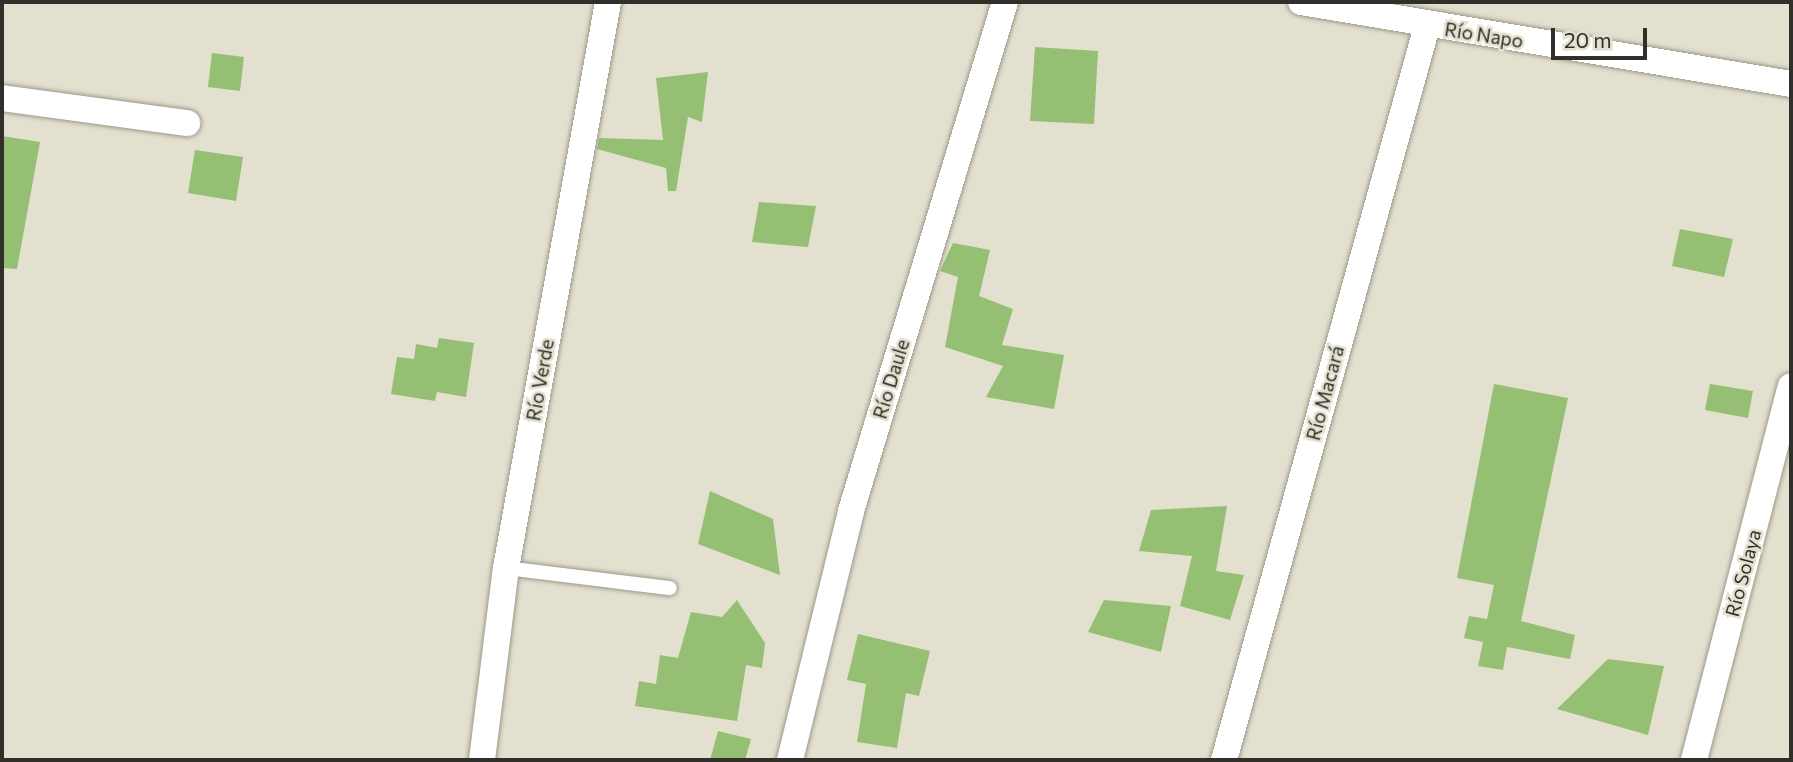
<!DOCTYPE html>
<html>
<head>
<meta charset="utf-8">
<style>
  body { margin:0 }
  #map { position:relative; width:1793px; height:762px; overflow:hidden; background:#e3e0d0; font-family:Commissioner,sans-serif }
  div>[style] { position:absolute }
  .building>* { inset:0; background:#95bf73 }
  .roads { filter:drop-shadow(0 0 2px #9c998a) drop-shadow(0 0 2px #9c998a) }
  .lane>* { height:14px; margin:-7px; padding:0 7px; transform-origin:7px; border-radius:7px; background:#fff }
  .street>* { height:26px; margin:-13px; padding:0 13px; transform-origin:13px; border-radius:13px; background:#fff }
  span { translate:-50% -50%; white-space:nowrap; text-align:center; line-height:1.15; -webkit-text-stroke:5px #e3e0d0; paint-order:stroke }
  .street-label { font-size:19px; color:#302f29 }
  .frame { position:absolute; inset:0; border:4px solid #302f29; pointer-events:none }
  .scale { position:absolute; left:1551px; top:28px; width:96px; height:32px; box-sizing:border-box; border:4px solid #302f29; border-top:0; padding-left:9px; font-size:21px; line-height:24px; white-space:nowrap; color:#302f29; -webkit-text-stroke:5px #e3e0d0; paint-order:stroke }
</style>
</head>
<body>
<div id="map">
  <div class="building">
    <div style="clip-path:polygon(1035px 47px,1098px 51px,1094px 124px,1030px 121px)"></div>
    <div style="clip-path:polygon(212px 53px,244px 57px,240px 91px,208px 87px)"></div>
    <div style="clip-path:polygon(708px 72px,702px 122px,688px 117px,676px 191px,668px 191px,666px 168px,597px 149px,599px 138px,663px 140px,656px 78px)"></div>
    <div style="clip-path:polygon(2px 136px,40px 142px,17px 269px,2px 268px)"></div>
    <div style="clip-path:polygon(195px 150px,243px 157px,236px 201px,188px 193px)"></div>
    <div style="clip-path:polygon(759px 202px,816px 206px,808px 247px,752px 242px)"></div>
    <div style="clip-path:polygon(1680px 229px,1733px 239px,1724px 277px,1672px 266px)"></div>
    <div style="clip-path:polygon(953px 243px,990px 250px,979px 296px,1013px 309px,1002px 345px,1064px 355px,1054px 409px,986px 397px,1003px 366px,945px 347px,958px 277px,940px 271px)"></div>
    <div style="clip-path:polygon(439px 338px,474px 343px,466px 397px,437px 392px,435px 401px,391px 394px,397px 357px,414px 359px,416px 344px,437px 348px)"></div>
    <div style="clip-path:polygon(1494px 384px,1568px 398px,1521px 621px,1575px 635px,1570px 659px,1507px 647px,1503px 670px,1478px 666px,1483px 642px,1464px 638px,1469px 616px,1487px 619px,1494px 585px,1457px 578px)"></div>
    <div style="clip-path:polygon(1710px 384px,1753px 391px,1748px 418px,1705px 410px)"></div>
    <div style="clip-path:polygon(710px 491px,773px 519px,780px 575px,698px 544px)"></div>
    <div style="clip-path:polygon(1227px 506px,1216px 571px,1244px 575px,1230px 620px,1180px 606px,1192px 556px,1139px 551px,1151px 510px)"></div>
    <div style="clip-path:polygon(737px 600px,765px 643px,762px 668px,746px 665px,737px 721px,635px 706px,639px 681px,656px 684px,660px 655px,678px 658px,691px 612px,722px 617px)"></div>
    <div style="clip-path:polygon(1104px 600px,1171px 606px,1161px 652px,1088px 632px)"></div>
    <div style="clip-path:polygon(858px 634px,930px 651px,919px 696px,906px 693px,897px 748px,857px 742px,866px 684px,847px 680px)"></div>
    <div style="clip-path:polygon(1608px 659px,1664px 666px,1648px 735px,1557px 709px)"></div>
    <div style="clip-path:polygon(718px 731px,751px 739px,745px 760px,710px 760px)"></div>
  </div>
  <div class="roads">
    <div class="lane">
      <div style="left:506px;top:568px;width:165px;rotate:7deg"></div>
    </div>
    <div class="street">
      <div style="left:1301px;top:2px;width:497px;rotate:9.5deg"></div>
      <div style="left:2px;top:98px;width:187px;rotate:7.7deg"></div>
      <div style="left:482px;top:760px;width:193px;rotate:-82.9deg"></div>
      <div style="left:506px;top:568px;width:575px;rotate:-79.78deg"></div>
      <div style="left:790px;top:760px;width:256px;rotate:-76.2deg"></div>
      <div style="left:851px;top:511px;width:532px;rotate:-73.17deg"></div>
      <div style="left:1224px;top:760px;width:762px;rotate:-74.54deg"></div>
      <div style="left:1694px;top:760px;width:386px;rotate:-75.5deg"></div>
    </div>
  </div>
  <div class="street-label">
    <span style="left:1484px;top:35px;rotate:9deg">Río Napo</span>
    <span style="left:891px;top:379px;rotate:-73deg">Río Daule</span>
    <span style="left:540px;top:380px;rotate:-80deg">Río Verde</span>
    <span style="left:1325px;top:393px;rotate:-75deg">Río Macará</span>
    <span style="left:1743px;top:573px;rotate:-75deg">Río Solaya</span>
  </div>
  <div class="frame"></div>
  <div class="scale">20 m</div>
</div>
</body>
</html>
